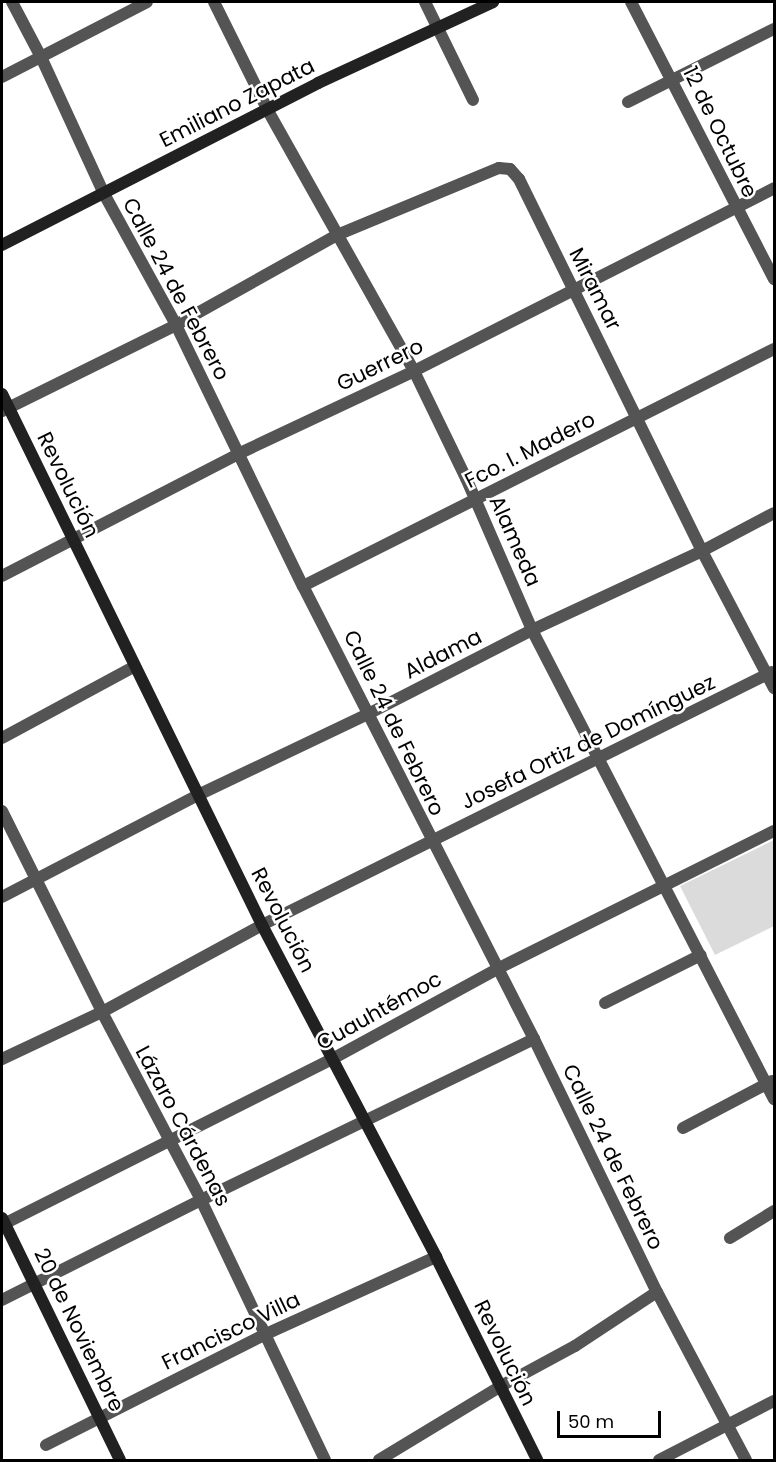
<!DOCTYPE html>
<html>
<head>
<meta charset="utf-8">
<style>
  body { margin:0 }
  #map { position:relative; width:776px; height:1462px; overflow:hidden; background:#fff; font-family:Poppins,sans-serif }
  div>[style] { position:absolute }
  .green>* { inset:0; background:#dbdbdb }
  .street>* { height:12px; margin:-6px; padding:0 6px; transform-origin:6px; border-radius:6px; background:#545454 }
  .secondary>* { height:12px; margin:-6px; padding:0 6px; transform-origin:6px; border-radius:6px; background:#212121 }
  span { translate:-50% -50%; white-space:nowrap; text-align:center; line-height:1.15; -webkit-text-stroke:5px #fff; paint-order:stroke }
  .street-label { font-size:21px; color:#000 }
  .frame { position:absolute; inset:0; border:3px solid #000; pointer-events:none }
  .scale { position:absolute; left:557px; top:1411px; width:104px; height:27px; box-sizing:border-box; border:3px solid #000; border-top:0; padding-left:8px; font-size:18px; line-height:21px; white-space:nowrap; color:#000; -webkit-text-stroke:4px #fff; paint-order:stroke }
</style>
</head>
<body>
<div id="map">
  <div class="green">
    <div style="clip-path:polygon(774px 840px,774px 926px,715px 955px,680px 886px)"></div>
  </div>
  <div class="street">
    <div style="left:12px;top:2px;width:62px;rotate:62.2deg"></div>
    <div style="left:41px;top:57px;width:149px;rotate:65.3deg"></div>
    <div style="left:103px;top:192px;width:152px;rotate:61.2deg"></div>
    <div style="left:176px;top:325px;width:290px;rotate:64.1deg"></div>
    <div style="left:303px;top:586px;width:508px;rotate:62.98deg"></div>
    <div style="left:534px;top:1039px;width:281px;rotate:64.1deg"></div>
    <div style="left:657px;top:1292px;width:190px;rotate:62.1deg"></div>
    <div style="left:214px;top:2px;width:119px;rotate:63.6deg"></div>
    <div style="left:267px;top:109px;width:300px;rotate:60.7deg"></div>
    <div style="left:414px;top:371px;width:119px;rotate:64.1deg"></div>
    <div style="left:466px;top:478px;width:166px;rotate:66.5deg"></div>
    <div style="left:532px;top:630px;width:528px;rotate:62.71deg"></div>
    <div style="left:425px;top:2px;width:109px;rotate:63.9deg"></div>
    <div style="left:631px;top:2px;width:312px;rotate:62.7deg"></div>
    <div style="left:2px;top:77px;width:163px;rotate:-27.3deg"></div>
    <div style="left:628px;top:102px;width:163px;rotate:-26.6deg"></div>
    <div style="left:2px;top:411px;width:194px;rotate:-26.3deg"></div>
    <div style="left:176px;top:325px;width:184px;rotate:-29.2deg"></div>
    <div style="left:337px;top:235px;width:175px;rotate:-22.5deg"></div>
    <div style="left:499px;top:168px;width:11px;rotate:5deg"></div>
    <div style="left:510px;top:169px;width:13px;rotate:48deg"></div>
    <div style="left:519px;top:179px;width:415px;rotate:63.8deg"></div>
    <div style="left:702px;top:551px;width:155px;rotate:62.3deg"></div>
    <div style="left:2px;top:576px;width:266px;rotate:-27.3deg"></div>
    <div style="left:238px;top:454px;width:195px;rotate:-25.2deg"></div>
    <div style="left:414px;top:371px;width:404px;rotate:-26.9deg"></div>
    <div style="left:303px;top:586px;width:527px;rotate:-26.71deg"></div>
    <div style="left:2px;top:738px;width:151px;rotate:-28.4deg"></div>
    <div style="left:2px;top:811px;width:225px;rotate:63.5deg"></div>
    <div style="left:102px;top:1012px;width:212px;rotate:62.2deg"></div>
    <div style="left:201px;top:1200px;width:288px;rotate:64.5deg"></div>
    <div style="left:2px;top:897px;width:221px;rotate:-27.5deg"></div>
    <div style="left:198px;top:795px;width:188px;rotate:-25.5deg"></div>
    <div style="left:368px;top:714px;width:184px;rotate:-27.1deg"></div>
    <div style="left:532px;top:630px;width:187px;rotate:-24.9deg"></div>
    <div style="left:702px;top:551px;width:81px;rotate:-27.8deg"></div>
    <div style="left:605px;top:1003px;width:107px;rotate:-26.6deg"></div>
    <div style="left:2px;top:1059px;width:110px;rotate:-25.2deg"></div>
    <div style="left:102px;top:1012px;width:182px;rotate:-28.5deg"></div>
    <div style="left:262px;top:925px;width:569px;rotate:-26.39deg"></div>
    <div style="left:683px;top:1128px;width:101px;rotate:-27.8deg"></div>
    <div style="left:2px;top:1225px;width:372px;rotate:-26.7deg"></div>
    <div style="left:334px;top:1058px;width:186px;rotate:-28.6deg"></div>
    <div style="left:497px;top:969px;width:309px;rotate:-26.5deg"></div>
    <div style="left:730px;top:1238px;width:52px;rotate:-31.5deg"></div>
    <div style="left:2px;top:1300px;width:223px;rotate:-26.7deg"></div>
    <div style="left:201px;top:1200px;width:370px;rotate:-25.8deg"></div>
    <div style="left:46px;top:1445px;width:246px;rotate:-26.8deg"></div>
    <div style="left:266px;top:1334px;width:187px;rotate:-24.4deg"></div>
    <div style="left:379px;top:1460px;width:143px;rotate:-31.2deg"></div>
    <div style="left:501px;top:1386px;width:84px;rotate:-28.4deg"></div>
    <div style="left:575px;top:1346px;width:98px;rotate:-33.4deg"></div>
    <div style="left:659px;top:1460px;width:129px;rotate:-27.2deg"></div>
  </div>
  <div class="secondary">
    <div style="left:2px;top:245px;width:355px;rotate:-27.1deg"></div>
    <div style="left:318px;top:83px;width:193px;rotate:-24.8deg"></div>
    <div style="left:2px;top:394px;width:591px;rotate:63.91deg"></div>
    <div style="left:262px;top:925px;width:375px;rotate:62.3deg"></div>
    <div style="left:436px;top:1257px;width:227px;rotate:63.5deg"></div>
    <div style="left:2px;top:1218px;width:269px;rotate:64deg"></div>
  </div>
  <div class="street-label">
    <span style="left:237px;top:103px;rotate:-27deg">Emiliano Zapata</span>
    <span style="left:720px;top:132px;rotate:64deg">12 de Octubre</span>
    <span style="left:176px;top:289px;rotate:62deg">Calle 24 de Febrero</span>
    <span style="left:595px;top:289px;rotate:63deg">Miramar</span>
    <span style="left:380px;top:365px;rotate:-26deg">Guerrero</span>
    <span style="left:530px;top:450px;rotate:-27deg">Fco. I. Madero</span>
    <span style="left:68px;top:485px;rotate:64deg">Revolución</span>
    <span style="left:515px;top:541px;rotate:66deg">Alameda</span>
    <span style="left:443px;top:654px;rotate:-27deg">Aldama</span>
    <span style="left:394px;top:723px;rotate:64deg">Calle 24 de Febrero</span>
    <span style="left:588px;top:742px;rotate:-26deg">Josefa Ortiz de Domínguez</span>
    <span style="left:283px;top:920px;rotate:63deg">Revolución</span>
    <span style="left:379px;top:1011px;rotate:-29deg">Cuauhtémoc</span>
    <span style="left:183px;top:1126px;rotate:62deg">Lázaro Cárdenas</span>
    <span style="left:613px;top:1157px;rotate:64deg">Calle 24 de Febrero</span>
    <span style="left:79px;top:1330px;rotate:64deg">20 de Noviembre</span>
    <span style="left:231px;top:1331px;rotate:-26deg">Francisco Villa</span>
    <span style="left:505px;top:1353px;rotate:64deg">Revolución</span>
  </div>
  <div class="frame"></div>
  <div class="scale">50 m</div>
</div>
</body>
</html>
